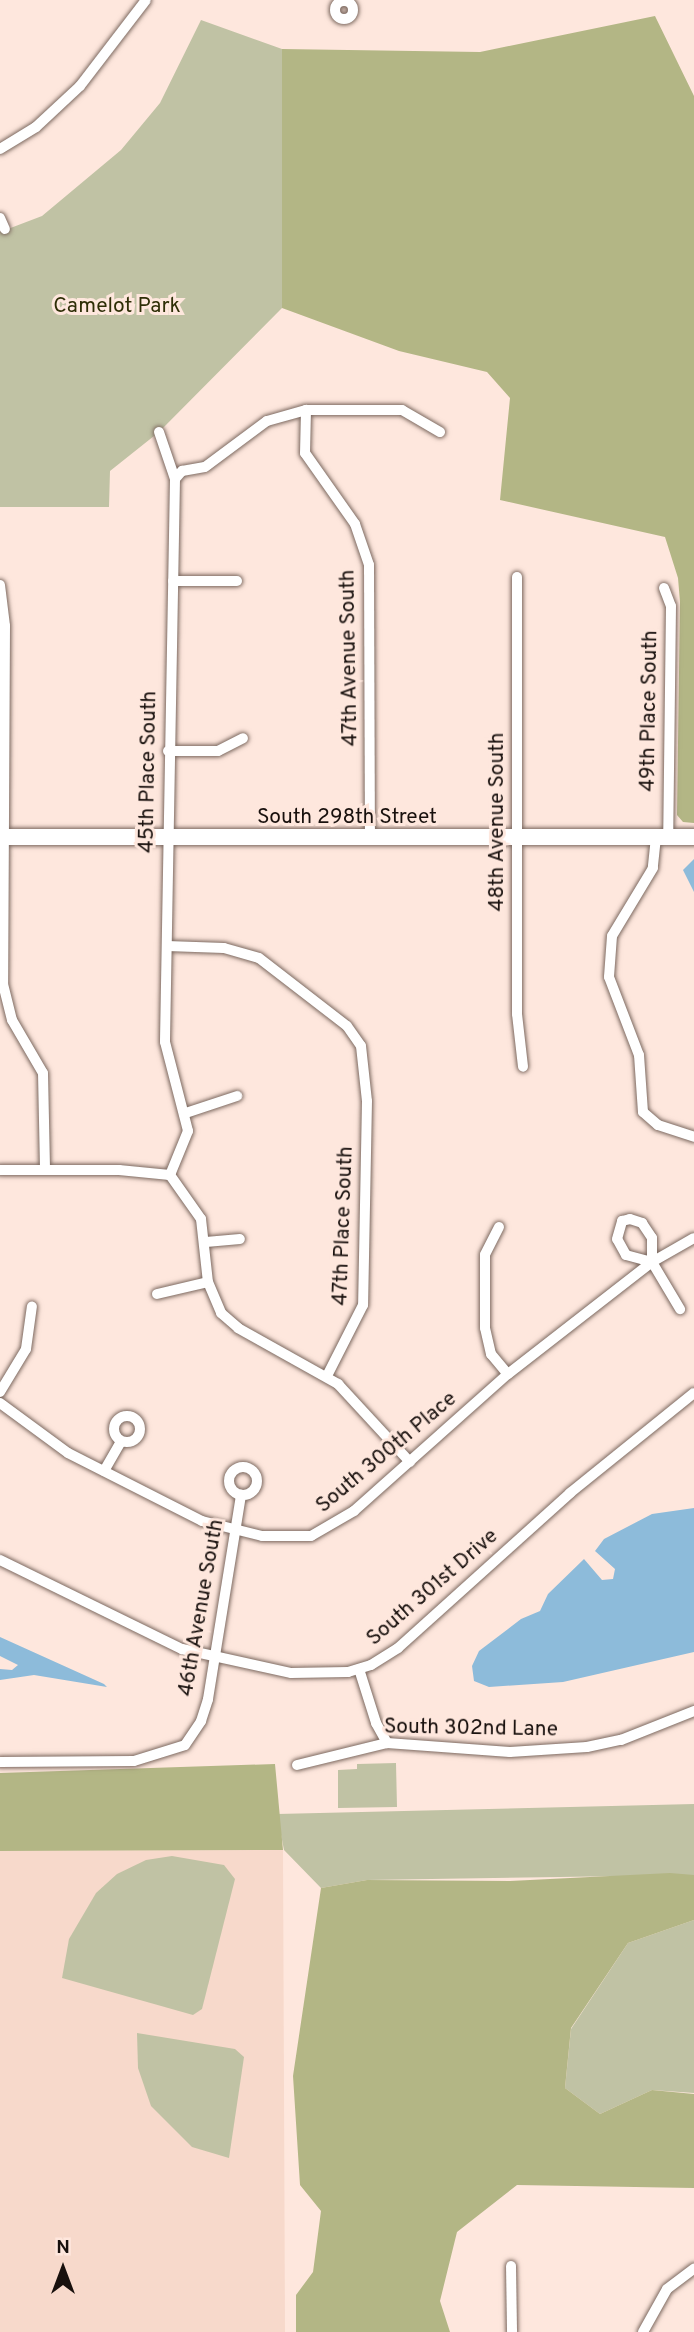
<!DOCTYPE html>
<html>
<head>
<meta charset="utf-8">
<style>
  body { margin:0 }
  #map { position:relative; width:694px; height:2332px; overflow:hidden; background:#fee7dd; font-family:Overpass,sans-serif }
  div>[style] { position:absolute }
  .built>* { inset:0; background:#f7d9cb }
  .green>* { inset:0; background:#c0c2a4 }
  .forest>* { inset:0; background:#b3b685 }
  .water>* { inset:0; background:#8dbbda }
  .roads { filter:drop-shadow(0 0 2px #7c6960) drop-shadow(0 0 2px #7c6960) }
  .street>* { height:10px; margin:-5px; padding:0 5px; transform-origin:5px; border-radius:5px; background:#fff }
  .street>.ring { margin:-5px; padding:0; box-sizing:content-box; background:none; border:10px solid #fff; border-radius:50% }
  .secondary>* { height:16px; margin:-8px; padding:0 8px; transform-origin:8px; border-radius:8px; background:#fff }
  span { translate:-50% -50%; white-space:nowrap; text-align:center; line-height:1.15; -webkit-text-stroke:6px #fee7dd; paint-order:stroke }
  .park-label { font-size:21px; color:#2e2e06 }
  .street-label { font-size:21px; color:#18100d }
  .north { position:absolute; left:28px; top:2234px; width:70px; height:70px; -webkit-text-stroke:5px #fee7dd; paint-order:stroke; rotate:0deg; font-size:19px; font-weight:700; line-height:28px; text-align:center; color:#18100d }
  .north::after { content:''; display:block; margin:auto; width:24px; height:32px; background:#18100d; clip-path:polygon(50% 0,100% 100%,50% 72%,0 100%) }
</style>
</head>
<body>
<div id="map">
  <div class="built">
    <div style="clip-path:polygon(283px 1850px,285px 2332px,0 2332px,0 1851px)"></div>
  </div>
  <div class="green">
    <div style="clip-path:polygon(201px 20px,282px 49px,282px 308px,159px 432px,110px 471px,109px 507px,0 507px,0 232px,42px 216px,121px 150px,160px 103px)"></div>
    <div style="clip-path:polygon(396px 1763px,397px 1807px,338px 1808px,338px 1770px,357px 1769px,357px 1764px)"></div>
    <div style="clip-path:polygon(694px 1804px,694px 1875px,367px 1880px,321px 1888px,284px 1850px,277px 1814px)"></div>
    <div style="clip-path:polygon(172px 1856px,224px 1865px,235px 1879px,202px 2009px,193px 2015px,62px 1978px,69px 1939px,96px 1893px,117px 1874px,146px 1860px)"></div>
    <div style="clip-path:polygon(694px 1920px,694px 2093px,652px 2090px,600px 2114px,565px 2088px,571px 2029px,628px 1943px)"></div>
    <div style="clip-path:polygon(137px 2033px,235px 2049px,244px 2057px,229px 2158px,192px 2147px,151px 2106px,138px 2068px)"></div>
  </div>
  <div class="forest">
    <div style="clip-path:polygon(655px 16px,694px 96px,694px 823px,683px 822px,677px 815px,680px 602px,678px 578px,665px 537px,500px 500px,510px 398px,487px 372px,399px 351px,282px 308px,282px 49px,480px 52px)"></div>
    <div style="clip-path:polygon(275px 1764px,283px 1850px,0 1851px,0 1773px)"></div>
    <div style="clip-path:polygon(670px 1873px,694px 1875px,694px 1920px,628px 1943px,571px 2028px,565px 2088px,600px 2114px,652px 2090px,694px 2094px,694px 2188px,517px 2185px,457px 2232px,440px 2301px,450px 2332px,296px 2332px,296px 2295px,313px 2272px,321px 2211px,300px 2185px,293px 2076px,321px 1888px,367px 1880px,510px 1881px)"></div>
  </div>
  <div class="water">
    <div style="clip-path:polygon(694px 859px,694px 892px,683px 870px)"></div>
    <div style="clip-path:polygon(694px 1508px,694px 1652px,563px 1682px,489px 1687px,474px 1681px,472px 1666px,479px 1651px,521px 1619px,540px 1611px,548px 1594px,584px 1559px,602px 1580px,613px 1579px,615px 1569px,595px 1551px,604px 1539px,652px 1514px)"></div>
    <div style="clip-path:polygon(0 1637px,104px 1684px,107px 1687px,34px 1675px,0 1680px,0 1669px,12px 1670px,18px 1665px,0 1656px)"></div>
  </div>
  <div class="roads">
    <div class="street">
      <div class="ring" style="left:335px;top:1px;width:8px;height:8px"></div>
      <div style="left:0;top:149px;width:42px;rotate:-31.4deg"></div>
      <div style="left:36px;top:127px;width:60px;rotate:-43deg"></div>
      <div style="left:80px;top:86px;width:108px;rotate:-52.5deg"></div>
      <div style="left:0;top:218px;width:12px;rotate:66deg"></div>
      <div style="left:306px;top:410px;width:43px;rotate:91.3deg"></div>
      <div style="left:305px;top:453px;width:87px;rotate:54.8deg"></div>
      <div style="left:355px;top:524px;width:43px;rotate:71.1deg"></div>
      <div style="left:369px;top:565px;width:274px;rotate:89.8deg"></div>
      <div style="left:159px;top:432px;width:50px;rotate:71.2deg"></div>
      <div style="left:175px;top:479px;width:563px;rotate:91.02deg"></div>
      <div style="left:165px;top:1042px;width:92px;rotate:75.5deg"></div>
      <div style="left:188px;top:1131px;width:48px;rotate:112.2deg"></div>
      <div style="left:175px;top:479px;width:11px;rotate:-49deg"></div>
      <div style="left:182px;top:471px;width:23px;rotate:-10deg"></div>
      <div style="left:205px;top:467px;width:77px;rotate:-36.6deg"></div>
      <div style="left:267px;top:421px;width:41px;rotate:-15.8deg"></div>
      <div style="left:306px;top:410px;width:96px"></div>
      <div style="left:402px;top:410px;width:44px;rotate:30.1deg"></div>
      <div style="left:517px;top:577px;width:437px;rotate:90deg"></div>
      <div style="left:517px;top:1014px;width:53px;rotate:83.5deg"></div>
      <div style="left:173px;top:581px;width:64px"></div>
      <div style="left:0;top:585px;width:41px;rotate:83deg"></div>
      <div style="left:5px;top:626px;width:358px;rotate:90.3deg"></div>
      <div style="left:3px;top:984px;width:37px;rotate:76deg"></div>
      <div style="left:12px;top:1020px;width:61px;rotate:59.7deg"></div>
      <div style="left:43px;top:1073px;width:97px;rotate:88.8deg"></div>
      <div style="left:664px;top:588px;width:19px;rotate:69deg"></div>
      <div style="left:671px;top:606px;width:231px;rotate:90.7deg"></div>
      <div style="left:168px;top:751px;width:50px"></div>
      <div style="left:218px;top:751px;width:28px;rotate:-27deg"></div>
      <div style="left:656px;top:837px;width:31px;rotate:96deg"></div>
      <div style="left:653px;top:868px;width:79px;rotate:121.1deg"></div>
      <div style="left:612px;top:936px;width:41px;rotate:94.2deg"></div>
      <div style="left:609px;top:977px;width:84px;rotate:69deg"></div>
      <div style="left:639px;top:1055px;width:57px;rotate:86deg"></div>
      <div style="left:643px;top:1112px;width:20px;rotate:41deg"></div>
      <div style="left:658px;top:1125px;width:38px;rotate:18deg"></div>
      <div style="left:167px;top:946px;width:57px;rotate:2deg"></div>
      <div style="left:224px;top:948px;width:36px;rotate:16deg"></div>
      <div style="left:259px;top:958px;width:111px;rotate:37.7deg"></div>
      <div style="left:347px;top:1026px;width:24px;rotate:55deg"></div>
      <div style="left:361px;top:1046px;width:55px;rotate:83.8deg"></div>
      <div style="left:367px;top:1101px;width:204px;rotate:91.1deg"></div>
      <div style="left:363px;top:1305px;width:80px;rotate:116.9deg"></div>
      <div style="left:186px;top:1113px;width:54px;rotate:-18.4deg"></div>
      <div style="left:0;top:1170px;width:119px"></div>
      <div style="left:119px;top:1170px;width:51px;rotate:5.6deg"></div>
      <div style="left:170px;top:1175px;width:54px;rotate:54.8deg"></div>
      <div style="left:201px;top:1219px;width:63px;rotate:83.7deg"></div>
      <div style="left:208px;top:1282px;width:34px;rotate:67deg"></div>
      <div style="left:221px;top:1313px;width:23px;rotate:41deg"></div>
      <div style="left:238px;top:1328px;width:115px;rotate:29.2deg"></div>
      <div style="left:338px;top:1384px;width:106px;rotate:47.3deg"></div>
      <div style="left:630px;top:1219px;width:13px;rotate:18deg"></div>
      <div style="left:642px;top:1223px;width:18px;rotate:56deg"></div>
      <div style="left:652px;top:1238px;width:24px;rotate:90deg"></div>
      <div style="left:652px;top:1262px;width:27px;rotate:-165deg"></div>
      <div style="left:626px;top:1255px;width:18px;rotate:-119deg"></div>
      <div style="left:617px;top:1239px;width:19px;rotate:-74deg"></div>
      <div style="left:622px;top:1221px;width:8px;rotate:-14deg"></div>
      <div style="left:499px;top:1227px;width:31px;rotate:117deg"></div>
      <div style="left:485px;top:1255px;width:73px;rotate:90deg"></div>
      <div style="left:485px;top:1328px;width:27px;rotate:77deg"></div>
      <div style="left:491px;top:1354px;width:26px;rotate:50deg"></div>
      <div style="left:206px;top:1242px;width:34px;rotate:-5deg"></div>
      <div style="left:652px;top:1262px;width:55px;rotate:59.2deg"></div>
      <div style="left:157px;top:1294px;width:52px;rotate:-13.2deg"></div>
      <div style="left:0;top:1392px;width:50px;rotate:-58.8deg"></div>
      <div style="left:26px;top:1349px;width:43px;rotate:-82.1deg"></div>
      <div style="left:0;top:1403px;width:84px;rotate:36.3deg"></div>
      <div style="left:68px;top:1453px;width:150px;rotate:26.9deg"></div>
      <div style="left:202px;top:1521px;width:62px;rotate:14deg"></div>
      <div style="left:262px;top:1536px;width:49px"></div>
      <div style="left:311px;top:1536px;width:50px;rotate:-30.2deg"></div>
      <div style="left:354px;top:1511px;width:206px;rotate:-41.7deg"></div>
      <div style="left:508px;top:1374px;width:182px;rotate:-37.9deg"></div>
      <div style="left:652px;top:1262px;width:48px;rotate:-29.7deg"></div>
      <div class="ring" style="left:114px;top:1416px;width:16px;height:16px"></div>
      <div class="ring" style="left:229px;top:1467px;width:18px;height:18px"></div>
      <div style="left:104px;top:1471px;width:34px;rotate:-60deg"></div>
      <div style="left:0;top:1560px;width:203px;rotate:26.1deg"></div>
      <div style="left:182px;top:1649px;width:112px;rotate:12.4deg"></div>
      <div style="left:291px;top:1673px;width:57px;rotate:-1deg"></div>
      <div style="left:348px;top:1672px;width:24px;rotate:-17deg"></div>
      <div style="left:371px;top:1665px;width:32px;rotate:-32deg"></div>
      <div style="left:398px;top:1648px;width:232px;rotate:-42deg"></div>
      <div style="left:570px;top:1493px;width:159px;rotate:-38.9deg"></div>
      <div style="left:359px;top:1669px;width:57px;rotate:72.5deg"></div>
      <div style="left:376px;top:1723px;width:23px;rotate:61deg"></div>
      <div style="left:0;top:1762px;width:134px;rotate:-0.4deg"></div>
      <div style="left:134px;top:1761px;width:53px;rotate:-17.4deg"></div>
      <div style="left:185px;top:1745px;width:29px;rotate:-56deg"></div>
      <div style="left:201px;top:1721px;width:23px;rotate:-72deg"></div>
      <div style="left:208px;top:1699px;width:207px;rotate:-80.8deg"></div>
      <div style="left:297px;top:1765px;width:93px;rotate:-13.7deg"></div>
      <div style="left:387px;top:1743px;width:123px;rotate:4.2deg"></div>
      <div style="left:510px;top:1752px;width:77px;rotate:-3.7deg"></div>
      <div style="left:587px;top:1747px;width:35px;rotate:-12deg"></div>
      <div style="left:621px;top:1740px;width:79px;rotate:-21.7deg"></div>
      <div style="left:511px;top:2266px;width:66px;rotate:89.1deg"></div>
      <div style="left:643px;top:2332px;width:49px;rotate:-60.8deg"></div>
      <div style="left:667px;top:2289px;width:34px;rotate:-37deg"></div>
    </div>
    <div class="secondary">
      <div style="left:0;top:837px;width:694px"></div>
    </div>
  </div>
  <div class="park-label">
    <span style="left:117px;top:307px">Camelot Park</span>
  </div>
  <div class="street-label">
    <span style="left:350px;top:658px;rotate:-91deg">47th Avenue South</span>
    <span style="left:650px;top:711px;rotate:-89deg">49th Place South</span>
    <span style="left:149px;top:772px;rotate:-89deg">45th Place South</span>
    <span style="left:347px;top:818px">South 298th Street</span>
    <span style="left:498px;top:822px;rotate:-90deg">48th Avenue South</span>
    <span style="left:344px;top:1226px;rotate:-88deg">47th Place South</span>
    <span style="left:387px;top:1453px;rotate:-40deg">South 300th Place</span>
    <span style="left:433px;top:1588px;rotate:-41deg">South 301st Drive</span>
    <span style="left:202px;top:1608px;rotate:-80deg">46th Avenue South</span>
    <span style="left:471px;top:1729px;rotate:1deg">South 302nd Lane</span>
  </div>
  <div class="north">N</div>
</div>
</body>
</html>
